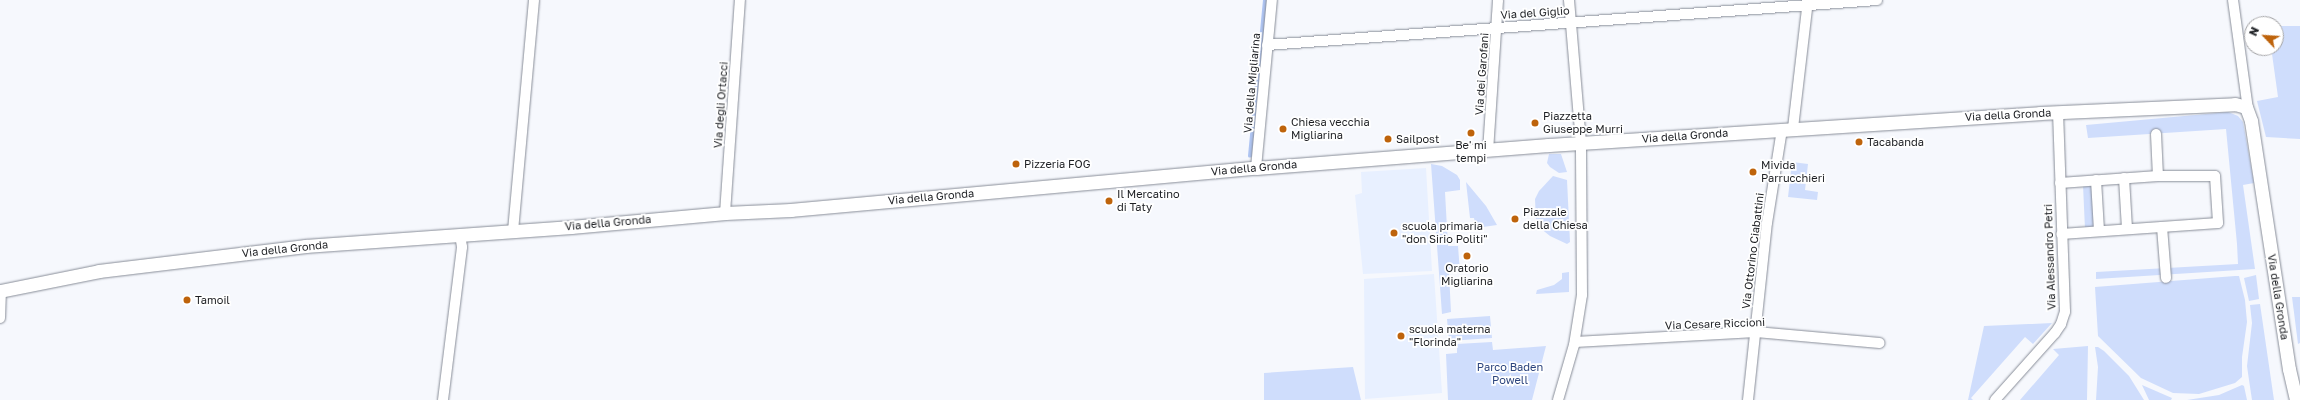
<!DOCTYPE html>
<html>
<head>
<meta charset="utf-8">
<style>
  body { margin:0 }
  #map { position:relative; width:2300px; height:400px; overflow:hidden; background:#f6f8fd; font-family:"Golos Text",sans-serif }
  div>[style] { position:absolute }
  .built>* { inset:0; background:#e8f0ff }
  .green>* { inset:0; background:#cfddfc }
  .stream>* { height:3.5px; margin:-1.75px; padding:0 1.75px; transform-origin:1.75px; border-radius:1.75px; background:#afc5f3 }
  .roads { filter:drop-shadow(0 0 1px #888d98) drop-shadow(0 0 1px #888d98) }
  .minor>* { height:10px; margin:-5px; padding:0 5px; transform-origin:5px; border-radius:5px; background:#fff }
  .tertiary>* { height:13px; margin:-6.5px; padding:0 6.5px; transform-origin:6.5px; border-radius:6.5px; background:#fff }
  .dots>* { width:11px; height:11px; translate:-50% -50%; box-sizing:border-box; border:2px solid #fff; border-radius:50% }
  span { translate:-50% -50%; white-space:nowrap; text-align:center; line-height:1.15; -webkit-text-stroke:3.5px #fff; paint-order:stroke }
  .street-label { font-size:11px; color:#1d1f23 }
  .poi-label { font-size:11px; color:#1d1f23 }
  .left { translate:0 -50%; text-align:left }
  .park-label { font-size:11px; color:#2c447d }
  .north { position:absolute; left:2244px; top:16px; width:40px; height:40px; box-sizing:border-box; background:#fff; border:1px solid #a5a5a7; border-radius:50%; rotate:295deg; font-size:11px; font-weight:700; line-height:16px; text-align:center; color:#1d1f23 }
  .north::after { content:''; display:block; margin:auto; width:14px; height:18px; background:#be630b; clip-path:polygon(50% 0,100% 100%,50% 72%,0 100%) }
</style>
</head>
<body>
<div id="map">
  <div class="built">
    <div style="clip-path:polygon(1426px 168px,1432px 271px,1363px 274px,1355px 195px,1362px 193px,1361px 172px)"></div>
    <div style="clip-path:polygon(1434px 274px,1442px 393px,1365px 399px,1364px 279px)"></div>
  </div>
  <div class="green">
    <div style="clip-path:polygon(2276px 26px,2300px 26px,2300px 139px,2266px 137px,2257px 101px,2278px 97px,2272px 54px,2267px 53px,2266px 48px,2276px 48px)"></div>
    <div style="clip-path:polygon(2228px 112px,2238px 116px,2243px 122px,2254px 183px,2243px 185px,2255px 269px,2096px 279px,2096px 272px,2238px 264px,2237px 244px,2226px 129px,2088px 138px,2086px 125px)"></div>
    <div style="clip-path:polygon(1549px 154px,1561px 154px,1567px 172px,1559px 173px,1550px 167px,1547px 163px)"></div>
    <div style="clip-path:polygon(1792px 162px,1808px 164px,1805px 190px,1818px 192px,1817px 200px,1788px 197px)"></div>
    <div style="clip-path:polygon(1431px 164px,1442px 166px,1457px 175px,1460px 180px,1460px 190px,1445px 192px,1448px 246px,1458px 246px,1460px 272px,1449px 273px,1451px 312px,1442px 314px)"></div>
    <div style="clip-path:polygon(1553px 176px,1567px 180px,1570px 242px,1567px 244px,1550px 236px,1540px 228px,1536px 221px,1535px 199px,1539px 191px)"></div>
    <div style="clip-path:polygon(1466px 182px,1486px 206px,1497px 225px,1476px 228px,1474px 218px,1470px 218px)"></div>
    <div style="clip-path:polygon(2095px 184px,2096px 229px,2085px 229px,2083px 185px)"></div>
    <div style="clip-path:polygon(1569px 272px,1569px 292px,1536px 294px,1537px 290px,1554px 285px,1562px 279px,1562px 273px)"></div>
    <div style="clip-path:polygon(2256px 275px,2259px 299px,2249px 301px,2244px 278px)"></div>
    <div style="clip-path:polygon(2235px 276px,2239px 276px,2245px 300px,2247px 322px,2242px 357px,2242px 377px,2235px 383px,2199px 394px,2173px 393px,2141px 378px,2098px 336px,2095px 287px)"></div>
    <div style="clip-path:polygon(2292px 297px,2300px 297px,2300px 343px,2298px 344px)"></div>
    <div style="clip-path:polygon(2260px 304px,2274px 400px,2252px 400px,2249px 380px,2247px 366px,2252px 323px,2250px 305px)"></div>
    <div style="clip-path:polygon(1490px 316px,1492px 338px,1449px 341px,1447px 319px)"></div>
    <div style="clip-path:polygon(2052px 323px,2033px 344px,2025px 337px,1971px 398px,1973px 400px,1968px 400px,1984px 326px)"></div>
    <div style="clip-path:polygon(1492px 342px,1493px 350px,1546px 346px,1532px 400px,1448px 400px,1446px 354px,1457px 353px,1457px 344px)"></div>
    <div style="clip-path:polygon(2088px 346px,2087px 400px,2020px 400px,2059px 355px,2053px 349px)"></div>
    <div style="clip-path:polygon(2095px 347px,2098px 347px,2104px 351px,2129px 376px,2144px 400px,2096px 400px,2098px 367px)"></div>
    <div style="clip-path:polygon(1353px 367px,1361px 400px,1264px 400px,1264px 373px)"></div>
    <div style="clip-path:polygon(2142px 385px,2172px 398px,2171px 400px,2149px 400px)"></div>
    <div style="clip-path:polygon(2242px 385px,2244px 386px,2247px 400px,2187px 400px,2219px 395px)"></div>
  </div>
  <div class="stream">
    <div style="left:1250px;top:156px;width:157px;rotate:-84.5deg"></div>
  </div>
  <div class="roads">
    <div class="minor">
      <div style="left:2233px;top:0;width:111px;rotate:82.2deg"></div>
      <div style="left:1267px;top:45px;width:612px;rotate:-4.22deg"></div>
      <div style="left:1793px;top:128px;width:129px;rotate:-83.3deg"></div>
      <div style="left:2156px;top:134px;width:42px;rotate:87.3deg"></div>
      <div style="left:1488px;top:151px;width:151px;rotate:-86.2deg"></div>
      <div style="left:1256px;top:168px;width:169px;rotate:-84.6deg"></div>
      <div style="left:2124px;top:178px;width:51px;rotate:86.6deg"></div>
      <div style="left:2096px;top:180px;width:51px;rotate:86.6deg"></div>
      <div style="left:2060px;top:183px;width:98px;rotate:-4.1deg"></div>
      <div style="left:2158px;top:176px;width:57px"></div>
      <div style="left:2215px;top:176px;width:47px;rotate:86.3deg"></div>
      <div style="left:2218px;top:223px;width:157px;rotate:176deg"></div>
      <div style="left:725px;top:213px;width:214px;rotate:-86deg"></div>
      <div style="left:2162px;top:227px;width:51px;rotate:85.5deg"></div>
      <div style="left:513px;top:231px;width:232px;rotate:-84.8deg"></div>
      <div style="left:0;top:318px;width:27px;rotate:-88deg"></div>
      <div style="left:1575px;top:342px;width:181px;rotate:-3.2deg"></div>
      <div style="left:1756px;top:332px;width:124px;rotate:5.1deg"></div>
      <div style="left:443px;top:400px;width:154px;rotate:-82.9deg"></div>
      <div style="left:462px;top:247px;width:12px;rotate:-99deg"></div>
      <div style="left:1558px;top:400px;width:57px;rotate:-73.8deg"></div>
      <div style="left:1574px;top:345px;width:51px;rotate:-80.9deg"></div>
      <div style="left:1582px;top:295px;width:152px;rotate:-90.4deg"></div>
      <div style="left:1581px;top:143px;width:144px;rotate:-94.8deg"></div>
      <div style="left:1748px;top:400px;width:178px;rotate:-83.9deg"></div>
      <div style="left:1767px;top:223px;width:95px;rotate:-80.9deg"></div>
      <div style="left:1995px;top:400px;width:90px;rotate:-48.2deg"></div>
      <div style="left:2055px;top:333px;width:11px;rotate:-56deg"></div>
      <div style="left:2061px;top:324px;width:13px;rotate:-72deg"></div>
      <div style="left:2065px;top:312px;width:200px;rotate:-92deg"></div>
    </div>
    <div class="tertiary">
      <div style="left:0;top:291px;width:101px;rotate:-11.4deg"></div>
      <div style="left:99px;top:271px;width:208px;rotate:-6.9deg"></div>
      <div style="left:305px;top:246px;width:267px;rotate:-4.1deg"></div>
      <div style="left:571px;top:227px;width:155px;rotate:-5.2deg"></div>
      <div style="left:725px;top:213px;width:66px;rotate:-2.6deg"></div>
      <div style="left:791px;top:210px;width:467px;rotate:-5.2deg"></div>
      <div style="left:1256px;top:168px;width:293px;rotate:-4.5deg"></div>
      <div style="left:1548px;top:145px;width:493px;rotate:-3.7deg"></div>
      <div style="left:2040px;top:113px;width:195px;rotate:-2.6deg"></div>
      <div style="left:2235px;top:104px;width:11px;rotate:15deg"></div>
      <div style="left:2246px;top:107px;width:15px;rotate:70deg"></div>
      <div style="left:2251px;top:121px;width:251px;rotate:81.3deg"></div>
      <div style="left:2289px;top:369px;width:32px;rotate:77deg"></div>
    </div>
  </div>
  <div class="dots">
    <div style="left:1535px;top:123px;background:#be630b"></div>
    <div style="left:1283px;top:129px;background:#be630b"></div>
    <div style="left:1471px;top:133px;background:#be630b"></div>
    <div style="left:1388px;top:139px;background:#be630b"></div>
    <div style="left:1859px;top:142px;background:#be630b"></div>
    <div style="left:1016px;top:164px;background:#be630b"></div>
    <div style="left:1753px;top:172px;background:#be630b"></div>
    <div style="left:1109px;top:201px;background:#be630b"></div>
    <div style="left:1515px;top:219px;background:#be630b"></div>
    <div style="left:1394px;top:233px;background:#be630b"></div>
    <div style="left:1467px;top:256px;background:#be630b"></div>
    <div style="left:187px;top:300px;background:#be630b"></div>
    <div style="left:1401px;top:336px;background:#be630b"></div>
  </div>
  <div class="street-label">
    <span style="left:1535px;top:13px;rotate:-4deg">Via del Giglio</span>
    <span style="left:1482px;top:74px;rotate:-86deg">Via dei Garofani</span>
    <span style="left:1252px;top:83px;rotate:-85deg">Via della Migliarina</span>
    <span style="left:721px;top:105px;rotate:-86deg">Via degli Ortacci</span>
    <span style="left:2008px;top:115px;rotate:-3deg">Via della Gronda</span>
    <span style="left:1685px;top:136px;rotate:-4deg">Via della Gronda</span>
    <span style="left:1254px;top:168px;rotate:-5deg">Via della Gronda</span>
    <span style="left:931px;top:197px;rotate:-5deg">Via della Gronda</span>
    <span style="left:608px;top:223px;rotate:-5deg">Via della Gronda</span>
    <span style="left:285px;top:249px;rotate:-6deg">Via della Gronda</span>
    <span style="left:1753px;top:251px;rotate:-83deg">Via Ottorino Ciabattini</span>
    <span style="left:2050px;top:257px;rotate:-92deg">Via Alessandro Petri</span>
    <span style="left:2278px;top:297px;rotate:81deg">Via della Gronda</span>
    <span style="left:1715px;top:324px;rotate:-2deg">Via Cesare Riccioni</span>
  </div>
  <div class="poi-label">
    <span class="left" style="left:1543px;top:123px">Piazzetta<br>Giuseppe Murri</span>
    <span class="left" style="left:1291px;top:129px">Chiesa vecchia<br>Migliarina</span>
    <span class="left" style="left:1396px;top:139px">Sailpost</span>
    <span class="left" style="left:1867px;top:142px">Tacabanda</span>
    <span style="left:1471px;top:152px">Be' mi<br>tempi</span>
    <span class="left" style="left:1024px;top:164px">Pizzeria FOG</span>
    <span class="left" style="left:1761px;top:172px">Mivida<br>Parrucchieri</span>
    <span class="left" style="left:1117px;top:201px">Il Mercatino<br>di Taty</span>
    <span class="left" style="left:1523px;top:219px">Piazzale<br>della Chiesa</span>
    <span class="left" style="left:1402px;top:233px">scuola primaria<br>"don Sirio Politi"</span>
    <span style="left:1467px;top:275px">Oratorio<br>Migliarina</span>
    <span class="left" style="left:195px;top:300px">Tamoil</span>
    <span class="left" style="left:1409px;top:336px">scuola materna<br>"Florinda"</span>
  </div>
  <div class="park-label">
    <span style="left:1510px;top:374px">Parco Baden<br>Powell</span>
  </div>
  <div class="north">N</div>
</div>
</body>
</html>
